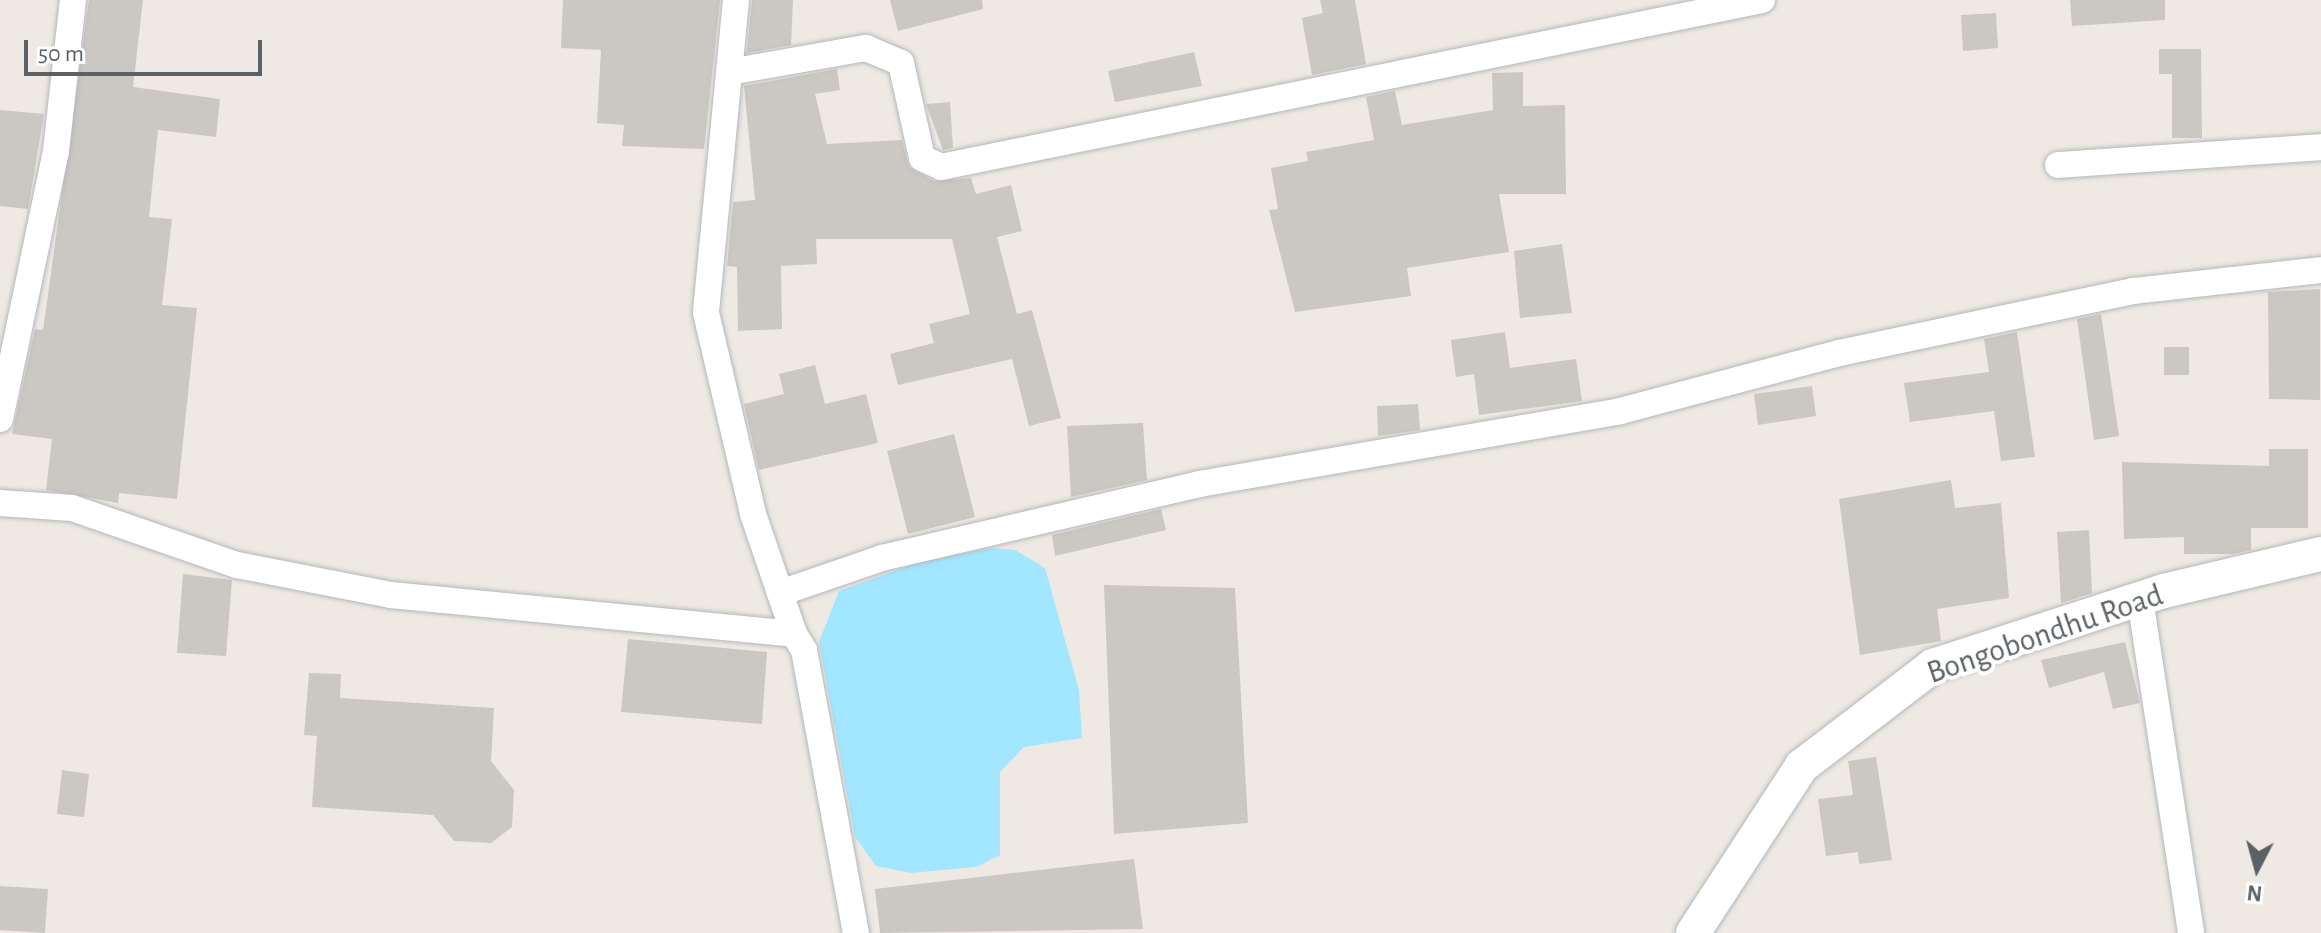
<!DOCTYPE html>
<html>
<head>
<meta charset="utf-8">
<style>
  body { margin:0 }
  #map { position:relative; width:2321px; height:933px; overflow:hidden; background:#eeeae3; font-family:"Alegreya Sans",sans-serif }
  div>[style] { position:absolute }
  .water>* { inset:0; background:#a2e6ff }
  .building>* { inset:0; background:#cbc7c2 }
  .roads { filter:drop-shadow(0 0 2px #b4b7bb) drop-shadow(0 0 2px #b4b7bb) }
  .minor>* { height:26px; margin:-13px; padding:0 13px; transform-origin:13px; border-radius:13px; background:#fff }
  .tertiary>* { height:34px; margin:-17px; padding:0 17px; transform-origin:17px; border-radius:17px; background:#fff }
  span { translate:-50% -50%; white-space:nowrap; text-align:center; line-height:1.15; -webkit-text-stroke:8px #fff; paint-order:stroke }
  .street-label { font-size:32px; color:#5b6164 }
  .north { position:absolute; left:2217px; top:829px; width:80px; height:80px; -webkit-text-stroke:6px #fff; paint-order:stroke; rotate:186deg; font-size:22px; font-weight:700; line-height:32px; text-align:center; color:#5b6164 }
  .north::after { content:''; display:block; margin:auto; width:28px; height:36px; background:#5b6164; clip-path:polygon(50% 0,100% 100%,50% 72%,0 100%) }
  .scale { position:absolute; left:24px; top:40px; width:238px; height:36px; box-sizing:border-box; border:4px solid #5b6164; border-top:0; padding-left:10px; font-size:24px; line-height:28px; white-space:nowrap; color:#5b6164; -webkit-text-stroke:6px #fff; paint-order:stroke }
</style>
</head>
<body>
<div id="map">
  <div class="water">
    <div style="clip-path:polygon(992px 548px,1015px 550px,1045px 568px,1079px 690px,1082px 738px,1024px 747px,1000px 772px,1000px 855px,976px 867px,911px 873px,876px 866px,855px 837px,819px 642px,839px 591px,922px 561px)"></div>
  </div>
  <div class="building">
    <div style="clip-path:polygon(89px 0,143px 0,133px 87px,220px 99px,216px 137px,158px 130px,149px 217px,172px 219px,162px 305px,197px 308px,177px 499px,119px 493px,118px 503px,46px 490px,52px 439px,12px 434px,35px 329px,43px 330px)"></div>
    <div style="clip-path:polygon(563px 0,720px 0,704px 149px,622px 146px,624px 125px,597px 123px,601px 50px,561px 48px)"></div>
    <div style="clip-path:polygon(752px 0,793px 0,791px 45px,747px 53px)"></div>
    <div style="clip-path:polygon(890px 0,982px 0,983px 9px,898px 31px)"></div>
    <div style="clip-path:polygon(1320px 0,1355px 0,1366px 64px,1312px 75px,1302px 18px,1323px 13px)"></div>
    <div style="clip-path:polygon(2070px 0,2165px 0,2165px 20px,2072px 26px)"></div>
    <div style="clip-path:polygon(1996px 13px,1998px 48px,1963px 51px,1961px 15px)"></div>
    <div style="clip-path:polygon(2159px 49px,2201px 49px,2202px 138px,2172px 138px,2172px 74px,2159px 74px)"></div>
    <div style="clip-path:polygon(1194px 52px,1202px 86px,1115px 102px,1108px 71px)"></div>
    <div style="clip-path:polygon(837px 69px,840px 90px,815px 94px,827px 144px,902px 140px,909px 167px,934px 181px,971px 178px,976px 194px,1011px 185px,1022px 231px,997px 237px,1017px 314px,1032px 310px,1061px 418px,1029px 426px,1012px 359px,898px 385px,890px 354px,934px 343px,929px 324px,970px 314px,952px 239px,816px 239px,817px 264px,781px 266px,782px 329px,738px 331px,737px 267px,727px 266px,733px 202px,755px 200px,744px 86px)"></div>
    <div style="clip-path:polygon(1523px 72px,1523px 106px,1565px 105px,1566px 194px,1499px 194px,1509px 252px,1407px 268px,1411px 296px,1295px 312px,1269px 210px,1278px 209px,1271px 168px,1308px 161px,1306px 152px,1374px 140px,1366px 97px,1395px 91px,1402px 125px,1493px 110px,1492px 73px)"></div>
    <div style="clip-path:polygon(950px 102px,953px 148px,943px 150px,926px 104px)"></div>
    <div style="clip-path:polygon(0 110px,44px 114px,28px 209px,0 206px)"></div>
    <div style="clip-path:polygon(1562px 244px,1572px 313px,1520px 318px,1514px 251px)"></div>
    <div style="clip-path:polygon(2320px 289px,2320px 400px,2269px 399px,2268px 292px)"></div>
    <div style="clip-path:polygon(2101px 314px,2119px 436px,2094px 440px,2077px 319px)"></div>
    <div style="clip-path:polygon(1505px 332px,1510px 368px,1576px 359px,1582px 401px,1479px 415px,1474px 374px,1456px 377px,1451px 340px)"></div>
    <div style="clip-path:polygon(2017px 332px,2035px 457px,2001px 461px,1994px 411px,1910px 422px,1904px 383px,1989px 372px,1984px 339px)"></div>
    <div style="clip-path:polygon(2164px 347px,2189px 347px,2189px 375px,2164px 375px)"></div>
    <div style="clip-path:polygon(815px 365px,825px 404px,866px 394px,878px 443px,759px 470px,744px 404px,784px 394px,779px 374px)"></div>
    <div style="clip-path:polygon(1812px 386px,1816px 416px,1758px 425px,1754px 394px)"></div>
    <div style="clip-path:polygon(1418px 404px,1420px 430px,1378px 436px,1377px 406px)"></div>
    <div style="clip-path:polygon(1143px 423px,1147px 480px,1071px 497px,1067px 426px)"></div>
    <div style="clip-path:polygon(954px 434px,975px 517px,908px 534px,887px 451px)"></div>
    <div style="clip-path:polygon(2269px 449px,2308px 449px,2308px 528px,2251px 528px,2251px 550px,2234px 554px,2184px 554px,2184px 537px,2124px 539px,2122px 462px,2269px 466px)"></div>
    <div style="clip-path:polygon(1951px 480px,1955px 508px,2001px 503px,2009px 598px,1937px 609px,1941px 641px,1860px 655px,1839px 499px)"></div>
    <div style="clip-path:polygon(1161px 509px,1166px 530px,1055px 556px,1052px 535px)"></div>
    <div style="clip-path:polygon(2089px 530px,2092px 593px,2061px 603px,2057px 532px)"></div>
    <div style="clip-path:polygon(183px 574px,232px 580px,226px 656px,177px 653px)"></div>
    <div style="clip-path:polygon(1104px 585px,1235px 588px,1248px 823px,1114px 834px)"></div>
    <div style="clip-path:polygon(628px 639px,767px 652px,762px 724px,621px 712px)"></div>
    <div style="clip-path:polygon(2125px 642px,2140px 703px,2113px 709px,2104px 672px,2049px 688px,2041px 660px)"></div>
    <div style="clip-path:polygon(309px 673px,341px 674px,340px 698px,494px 708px,491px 761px,514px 790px,512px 827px,491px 843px,454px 841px,433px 815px,312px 807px,317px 736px,304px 735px)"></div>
    <div style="clip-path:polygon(1876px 757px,1892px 860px,1859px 864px,1858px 852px,1826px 856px,1818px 799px,1853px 795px,1848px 761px)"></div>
    <div style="clip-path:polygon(62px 770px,89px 774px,84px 817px,57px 814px)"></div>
    <div style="clip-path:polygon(1134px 859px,1143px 929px,880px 933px,875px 889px)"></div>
    <div style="clip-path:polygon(0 886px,48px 889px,45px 933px,0 930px)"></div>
  </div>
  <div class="roads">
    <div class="minor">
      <div style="left:736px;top:0;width:314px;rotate:95.5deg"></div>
      <div style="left:706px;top:313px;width:206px;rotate:76.8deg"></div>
      <div style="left:753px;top:514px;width:127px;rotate:71.1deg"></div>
      <div style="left:735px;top:71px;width:133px;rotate:-10deg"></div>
      <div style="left:866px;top:48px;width:38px;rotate:23deg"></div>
      <div style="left:901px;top:63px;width:97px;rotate:77.5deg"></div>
      <div style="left:922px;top:158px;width:21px;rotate:25deg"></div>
      <div style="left:941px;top:167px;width:838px;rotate:-11.5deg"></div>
      <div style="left:2058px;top:165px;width:264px;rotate:-3.9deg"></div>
      <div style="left:0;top:419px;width:274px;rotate:-78.2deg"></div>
      <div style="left:56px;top:151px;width:152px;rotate:-83.6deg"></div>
      <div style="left:0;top:503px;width:72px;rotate:4deg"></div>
      <div style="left:72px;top:508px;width:175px;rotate:19.1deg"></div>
      <div style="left:237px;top:565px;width:157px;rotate:11deg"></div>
      <div style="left:391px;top:595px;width:405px;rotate:5.5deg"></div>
      <div style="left:794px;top:634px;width:19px;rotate:58deg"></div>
      <div style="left:804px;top:650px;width:288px;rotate:79.6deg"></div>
      <div style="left:780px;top:593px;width:108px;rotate:-18.9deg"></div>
      <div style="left:882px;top:558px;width:326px;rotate:-13.1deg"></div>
      <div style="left:1199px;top:484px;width:427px;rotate:-9.8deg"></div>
      <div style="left:1620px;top:411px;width:227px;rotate:-14.8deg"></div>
      <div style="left:1839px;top:353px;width:301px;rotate:-11.9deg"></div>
      <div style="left:2134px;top:291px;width:188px;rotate:-6.4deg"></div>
      <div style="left:2140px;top:599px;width:338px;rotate:81.3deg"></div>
    </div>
    <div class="tertiary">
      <div style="left:1693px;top:933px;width:199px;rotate:-56.9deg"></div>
      <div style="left:1802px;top:766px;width:165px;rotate:-37.4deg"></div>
      <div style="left:1933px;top:666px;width:243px;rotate:-18deg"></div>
      <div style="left:2164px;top:591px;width:161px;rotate:-13.3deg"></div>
    </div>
  </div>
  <div class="street-label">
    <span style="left:2045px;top:634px;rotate:-19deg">Bongobondhu Road</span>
  </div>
  <div class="north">N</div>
  <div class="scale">50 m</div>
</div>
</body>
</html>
